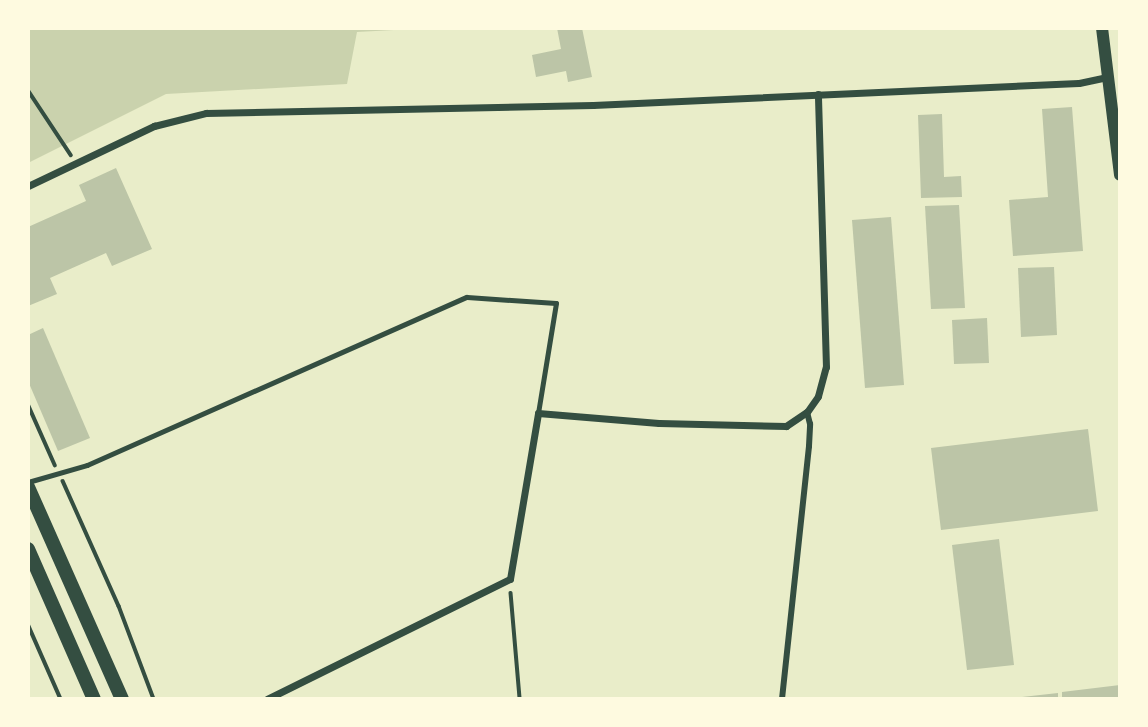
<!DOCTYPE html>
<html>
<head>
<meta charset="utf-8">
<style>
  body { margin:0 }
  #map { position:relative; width:1148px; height:727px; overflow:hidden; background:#e9edc9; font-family:"PT Sans Narrow",sans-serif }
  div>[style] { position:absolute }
  .green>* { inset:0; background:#cad2ad }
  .building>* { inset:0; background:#bcc5a7 }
  .path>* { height:3.5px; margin:-1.75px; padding:0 1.75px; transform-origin:1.75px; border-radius:1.75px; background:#344e41 }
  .service>* { height:5px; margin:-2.5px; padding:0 2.5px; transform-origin:2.5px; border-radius:2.5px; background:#344e41 }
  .pedestrian>* { height:6px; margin:-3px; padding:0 3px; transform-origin:3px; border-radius:3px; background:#344e41 }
  .minor>* { height:7px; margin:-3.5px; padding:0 3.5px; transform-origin:3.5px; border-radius:3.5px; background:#344e41 }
  .tertiary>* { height:12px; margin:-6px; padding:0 6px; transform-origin:6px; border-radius:6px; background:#344e41 }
  .secondary>* { height:14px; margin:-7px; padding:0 7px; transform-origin:7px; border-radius:7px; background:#344e41 }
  span { translate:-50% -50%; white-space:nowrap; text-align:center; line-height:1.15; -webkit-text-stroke:5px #fefae0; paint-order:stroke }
  .frame { position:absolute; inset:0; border:30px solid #fefae0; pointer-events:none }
</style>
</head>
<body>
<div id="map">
  <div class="green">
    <div style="clip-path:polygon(28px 28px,431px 28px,357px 32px,347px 84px,166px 94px,28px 163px)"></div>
  </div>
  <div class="building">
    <div style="clip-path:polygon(557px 28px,582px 28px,592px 77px,568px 82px,566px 71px,536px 77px,532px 55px,561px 49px)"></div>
    <div style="clip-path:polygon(1072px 107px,1083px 251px,1013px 256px,1009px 200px,1048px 197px,1042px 109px)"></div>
    <div style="clip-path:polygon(942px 114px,944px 177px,961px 176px,962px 197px,921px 198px,918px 115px)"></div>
    <div style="clip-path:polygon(116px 168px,152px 249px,112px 266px,106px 253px,50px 278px,57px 294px,28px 306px,28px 227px,86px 201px,79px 185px)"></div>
    <div style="clip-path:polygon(959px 205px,965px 308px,931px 309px,925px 206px)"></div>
    <div style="clip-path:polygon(891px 217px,904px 385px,865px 388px,852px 220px)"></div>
    <div style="clip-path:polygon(1054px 267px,1057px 335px,1021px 337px,1018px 268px)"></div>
    <div style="clip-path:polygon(987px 318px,989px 363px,954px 364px,952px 320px)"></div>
    <div style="clip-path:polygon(43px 328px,90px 438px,58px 451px,28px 381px,28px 335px)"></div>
    <div style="clip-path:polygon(1088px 429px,1098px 511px,941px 530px,931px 448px)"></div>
    <div style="clip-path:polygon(999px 539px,1014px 665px,967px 670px,952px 545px)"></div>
    <div style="clip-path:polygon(1120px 685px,1120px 699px,1062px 699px,1062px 692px)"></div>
    <div style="clip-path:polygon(1058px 693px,1058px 699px,1022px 699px,1022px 697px)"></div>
  </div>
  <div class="path">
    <div style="left:28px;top:90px;width:78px;rotate:56.5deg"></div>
    <div style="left:28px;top:404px;width:67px;rotate:66.1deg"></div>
    <div style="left:63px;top:481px;width:137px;rotate:65.9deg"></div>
    <div style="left:119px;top:606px;width:99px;rotate:69.4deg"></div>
    <div style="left:511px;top:593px;width:106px;rotate:85.1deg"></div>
    <div style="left:28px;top:624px;width:82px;rotate:66.3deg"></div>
  </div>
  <div class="service">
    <div style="left:28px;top:482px;width:61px;rotate:-16.1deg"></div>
    <div style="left:87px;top:465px;width:415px;rotate:-23.9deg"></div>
    <div style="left:467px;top:297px;width:89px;rotate:3.9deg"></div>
    <div style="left:556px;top:303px;width:111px;rotate:99.3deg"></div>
  </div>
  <div class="pedestrian">
    <div style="left:782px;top:699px;width:254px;rotate:-83.9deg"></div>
    <div style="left:809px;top:446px;width:22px;rotate:-87deg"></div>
    <div style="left:810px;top:424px;width:12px;rotate:-104deg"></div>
  </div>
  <div class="minor">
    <div style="left:28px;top:186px;width:140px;rotate:-25.5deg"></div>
    <div style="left:154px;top:126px;width:54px;rotate:-14deg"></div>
    <div style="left:206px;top:113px;width:387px;rotate:-1.2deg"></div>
    <div style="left:593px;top:105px;width:486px;rotate:-2.6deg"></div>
    <div style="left:1079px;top:83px;width:30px;rotate:-12deg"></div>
    <div style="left:267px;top:699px;width:271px;rotate:-26.3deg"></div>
    <div style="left:510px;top:579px;width:168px;rotate:-80.4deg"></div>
    <div style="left:538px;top:413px;width:121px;rotate:4.7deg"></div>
    <div style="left:659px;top:423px;width:127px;rotate:1.4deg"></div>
    <div style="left:786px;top:426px;width:25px;rotate:-34deg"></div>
    <div style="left:807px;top:412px;width:19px;rotate:-55deg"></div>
    <div style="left:818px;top:396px;width:30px;rotate:-75deg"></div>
    <div style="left:826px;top:367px;width:273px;rotate:-91.7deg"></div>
  </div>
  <div class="tertiary">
    <div style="left:1102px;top:28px;width:148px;rotate:83deg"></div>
  </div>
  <div class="secondary">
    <div style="left:28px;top:487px;width:232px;rotate:66.1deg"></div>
    <div style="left:28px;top:549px;width:164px;rotate:66.3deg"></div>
  </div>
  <div class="frame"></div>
</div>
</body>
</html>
